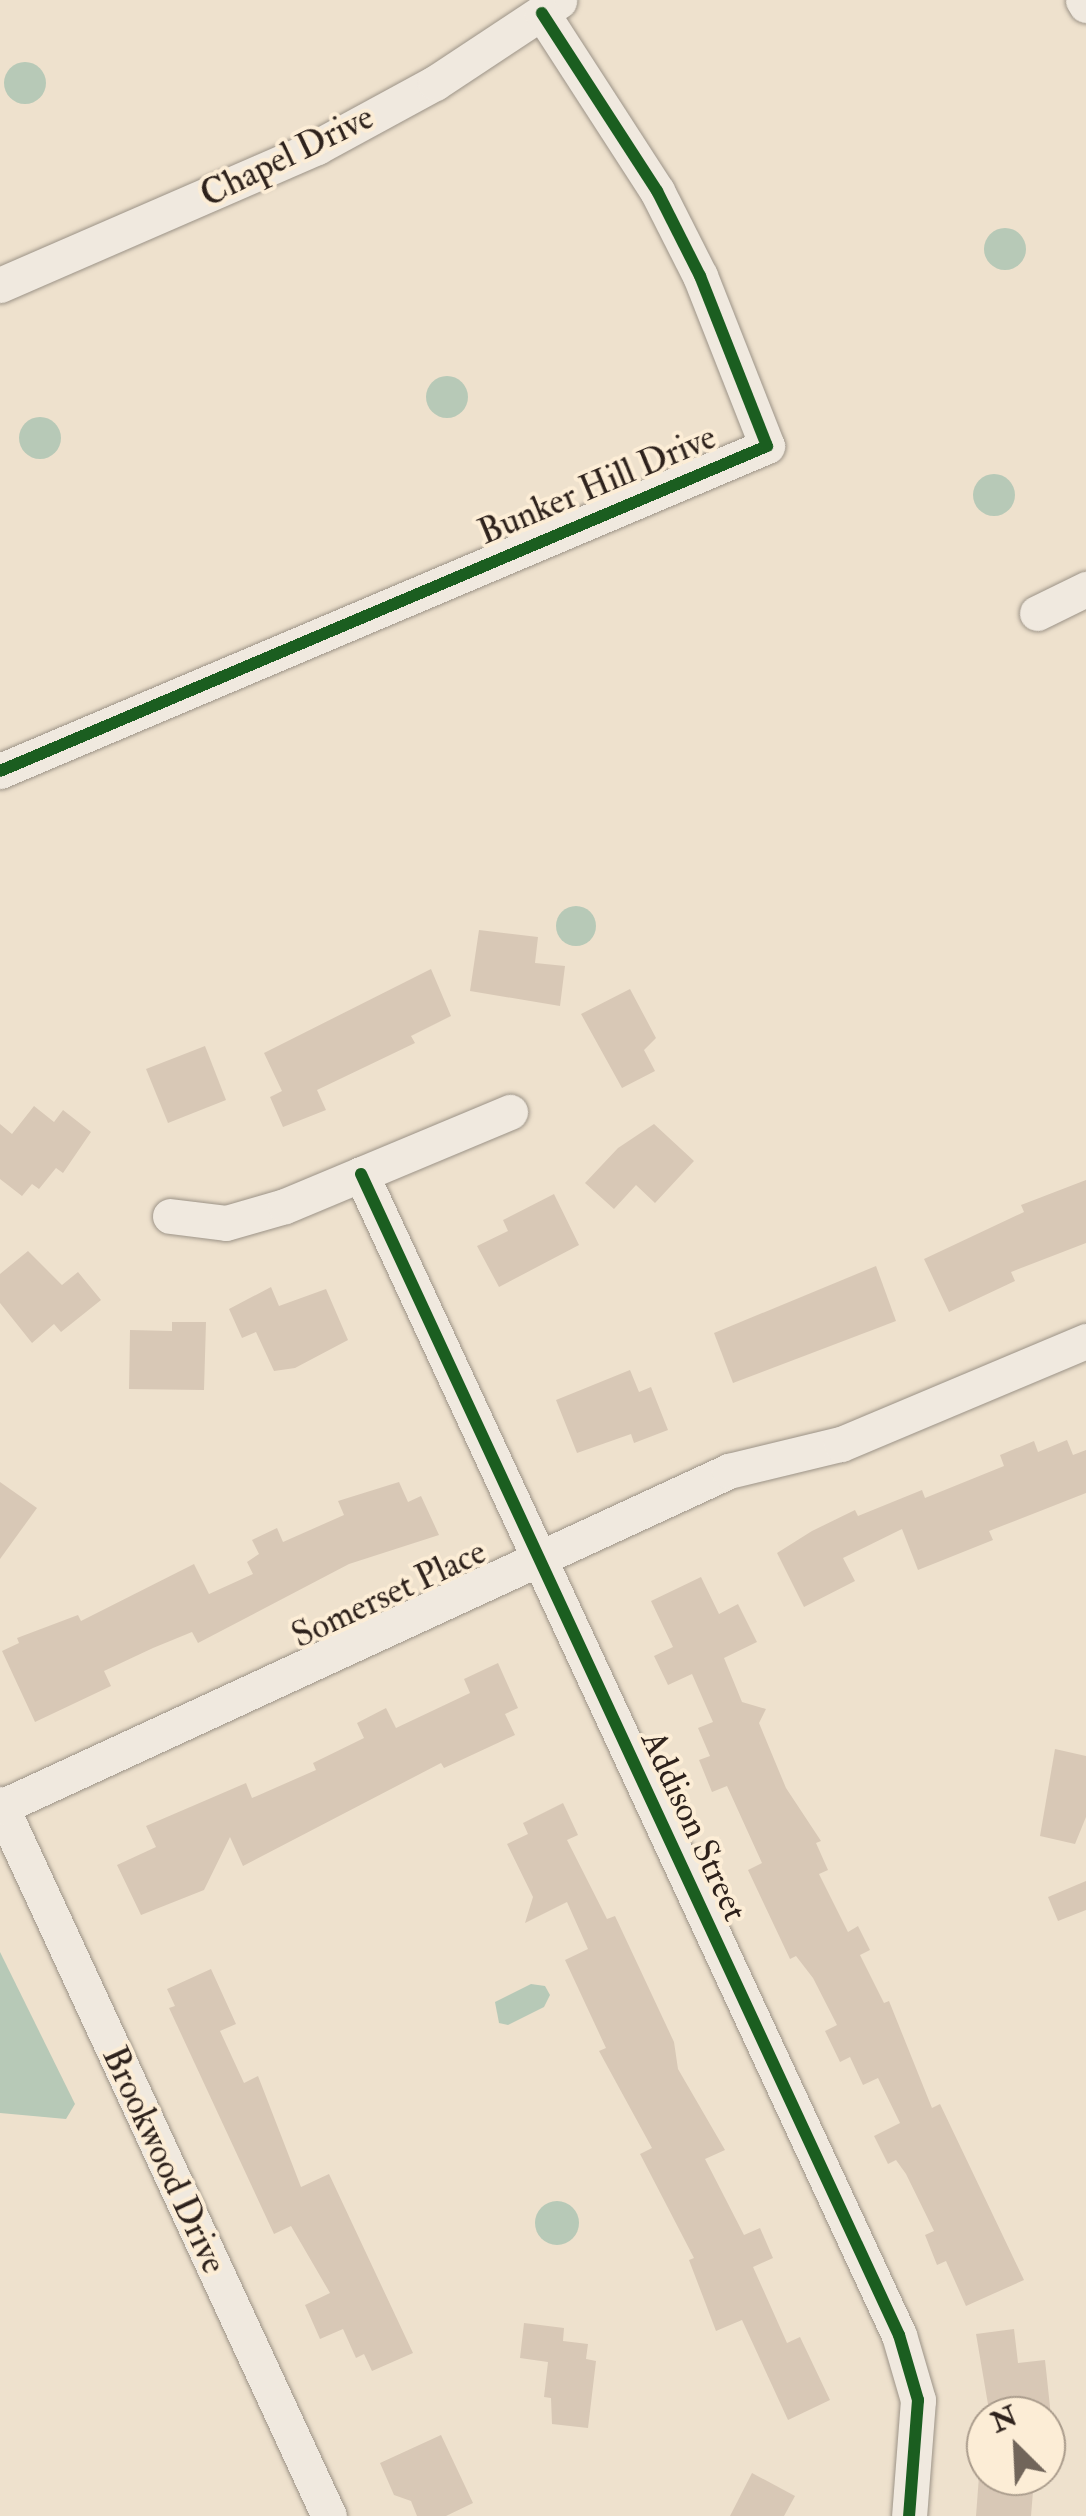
<!DOCTYPE html>
<html>
<head>
<meta charset="utf-8">
<style>
  body { margin:0 }
  #map { position:relative; width:1086px; height:2516px; overflow:hidden; background:#eee1cd; font-family:"IM FELL Double Pica",serif }
  div>[style] { position:absolute }
  .water>* { inset:0; background:#b7c9b7 }
  .round { border-radius:50% }
  .building>* { inset:0; background:#d8c8b6 }
  .roads { filter:drop-shadow(0 0 2px #9c9387) drop-shadow(0 0 2px #9c9387) }
  .minor>* { height:35px; margin:-17.5px; padding:0 17.5px; transform-origin:17.5px; border-radius:17.5px; background:#f0e9df }
  .cycleway>* { height:12px; margin:-6px; padding:0 6px; transform-origin:6px; border-radius:6px; background:#1b5e20 }
  span { translate:-50% -50%; white-space:nowrap; text-align:center; line-height:1.15; -webkit-text-stroke:8px #fcedd6; paint-order:stroke }
  .street-label { font-size:35px; color:#2e221c }
  .north { position:absolute; left:966px; top:2396px; width:100px; height:100px; box-sizing:border-box; background:#fcedd6; border:2px solid #aa9c8c; border-radius:50%; rotate:336deg; font-size:28px; font-weight:700; line-height:40px; text-align:center; color:#2e221c }
  .north::after { content:''; display:block; margin:auto; width:35px; height:45px; background:#71655a; clip-path:polygon(50% 0,100% 100%,50% 72%,0 100%) }
</style>
</head>
<body>
<div id="map">
  <div class="water">
    <div class="round" style="left:4px;top:62px;width:42px;height:42px"></div>
    <div class="round" style="left:984px;top:228px;width:42px;height:42px"></div>
    <div class="round" style="left:426px;top:376px;width:42px;height:42px"></div>
    <div class="round" style="left:19px;top:417px;width:42px;height:42px"></div>
    <div class="round" style="left:973px;top:474px;width:42px;height:42px"></div>
    <div class="round" style="left:556px;top:906px;width:40px;height:40px"></div>
    <div style="clip-path:polygon(0 1952px,75px 2104px,66px 2119px,0 2113px)"></div>
    <div style="clip-path:polygon(531px 1984px,545px 1986px,550px 1995px,544px 2007px,508px 2025px,499px 2023px,495px 2002px)"></div>
    <div class="round" style="left:535px;top:2201px;width:44px;height:44px"></div>
  </div>
  <div class="building">
    <div style="clip-path:polygon(479px 930px,538px 937px,535px 963px,565px 966px,560px 1006px,470px 991px)"></div>
    <div style="clip-path:polygon(431px 969px,451px 1016px,411px 1036px,415px 1043px,317px 1090px,326px 1110px,283px 1127px,270px 1097px,282px 1091px,264px 1053px)"></div>
    <div style="clip-path:polygon(630px 989px,656px 1038px,644px 1050px,655px 1071px,622px 1088px,581px 1014px)"></div>
    <div style="clip-path:polygon(205px 1046px,226px 1100px,168px 1123px,146px 1069px)"></div>
    <div style="clip-path:polygon(34px 1106px,54px 1122px,63px 1110px,91px 1132px,63px 1173px,56px 1168px,39px 1189px,32px 1184px,22px 1196px,0 1179px,0 1124px,12px 1134px)"></div>
    <div style="clip-path:polygon(654px 1124px,694px 1161px,655px 1203px,636px 1185px,614px 1209px,585px 1183px,618px 1148px)"></div>
    <div style="clip-path:polygon(1086px 1180px,1086px 1243px,1011px 1272px,1015px 1281px,949px 1312px,924px 1259px,1024px 1212px,1021px 1205px)"></div>
    <div style="clip-path:polygon(554px 1194px,579px 1245px,499px 1287px,477px 1246px,508px 1231px,503px 1220px)"></div>
    <div style="clip-path:polygon(28px 1251px,62px 1285px,78px 1272px,101px 1300px,61px 1332px,54px 1324px,32px 1343px,0 1303px,0 1274px)"></div>
    <div style="clip-path:polygon(876px 1266px,896px 1321px,733px 1383px,714px 1333px)"></div>
    <div style="clip-path:polygon(271px 1287px,279px 1306px,326px 1289px,348px 1340px,295px 1368px,274px 1371px,256px 1332px,242px 1338px,229px 1309px)"></div>
    <div style="clip-path:polygon(172px 1322px,206px 1322px,204px 1390px,129px 1389px,130px 1330px,172px 1331px)"></div>
    <div style="clip-path:polygon(630px 1370px,639px 1392px,651px 1387px,668px 1430px,634px 1443px,631px 1434px,577px 1453px,556px 1400px)"></div>
    <div style="clip-path:polygon(1067px 1440px,1073px 1455px,1086px 1450px,1086px 1493px,989px 1531px,993px 1540px,918px 1570px,902px 1529px,843px 1558px,855px 1581px,804px 1607px,777px 1553px,812px 1531px,855px 1510px,858px 1516px,922px 1490px,925px 1498px,1004px 1466px,1000px 1455px,1034px 1441px,1038px 1452px)"></div>
    <div style="clip-path:polygon(0 1482px,37px 1508px,0 1559px)"></div>
    <div style="clip-path:polygon(399px 1482px,408px 1502px,421px 1496px,439px 1535px,349px 1564px,198px 1643px,192px 1632px,153px 1648px,104px 1671px,111px 1686px,35px 1722px,2px 1651px,19px 1643px,17px 1638px,78px 1615px,81px 1621px,194px 1564px,209px 1594px,253px 1574px,247px 1562px,259px 1554px,252px 1540px,277px 1528px,283px 1542px,344px 1515px,338px 1501px)"></div>
    <div style="clip-path:polygon(701px 1577px,719px 1614px,738px 1604px,757px 1642px,724px 1658px,742px 1702px,766px 1709px,759px 1723px,786px 1788px,821px 1841px,816px 1843px,828px 1870px,819px 1874px,848px 1932px,858px 1926px,870px 1950px,860px 1955px,884px 2003px,889px 2001px,932px 2108px,940px 2104px,1024px 2280px,966px 2306px,946px 2261px,937px 2265px,925px 2235px,934px 2231px,906px 2174px,896px 2160px,888px 2164px,874px 2136px,900px 2123px,878px 2078px,863px 2085px,850px 2057px,840px 2062px,825px 2031px,837px 2025px,813px 1978px,796px 1956px,790px 1959px,748px 1870px,762px 1863px,727px 1786px,712px 1792px,699px 1760px,710px 1756px,698px 1728px,713px 1722px,692px 1674px,668px 1685px,654px 1656px,673px 1647px,651px 1601px)"></div>
    <div style="clip-path:polygon(498px 1663px,518px 1708px,505px 1714px,515px 1735px,444px 1768px,441px 1763px,243px 1866px,230px 1837px,204px 1890px,141px 1915px,117px 1865px,156px 1847px,146px 1826px,246px 1783px,252px 1798px,316px 1770px,313px 1763px,364px 1738px,357px 1723px,386px 1708px,396px 1728px,470px 1693px,464px 1679px)"></div>
    <div style="clip-path:polygon(1055px 1749px,1086px 1756px,1086px 1817px,1075px 1844px,1040px 1836px)"></div>
    <div style="clip-path:polygon(563px 1803px,578px 1835px,567px 1840px,607px 1919px,615px 1916px,674px 2042px,678px 2069px,725px 2150px,705px 2159px,744px 2235px,760px 2228px,773px 2258px,753px 2267px,787px 2343px,800px 2337px,830px 2400px,788px 2420px,742px 2320px,716px 2331px,689px 2260px,694px 2258px,640px 2154px,652px 2148px,599px 2051px,606px 2048px,565px 1960px,588px 1949px,567px 1902px,525px 1923px,533px 1897px,507px 1844px,528px 1834px,523px 1823px)"></div>
    <div style="clip-path:polygon(1086px 1881px,1086px 1910px,1058px 1921px,1048px 1897px)"></div>
    <div style="clip-path:polygon(211px 1969px,236px 2024px,220px 2031px,244px 2083px,258px 2076px,301px 2187px,329px 2174px,413px 2353px,372px 2371px,364px 2354px,356px 2358px,343px 2329px,320px 2339px,305px 2305px,330px 2293px,291px 2226px,274px 2234px,169px 2008px,175px 2006px,167px 1989px)"></div>
    <div style="clip-path:polygon(524px 2323px,564px 2328px,563px 2341px,588px 2344px,586px 2359px,596px 2361px,588px 2428px,552px 2424px,551px 2398px,544px 2397px,548px 2362px,520px 2358px)"></div>
    <div style="clip-path:polygon(1014px 2329px,1018px 2363px,1045px 2360px,1051px 2416px,990px 2416px,976px 2334px)"></div>
    <div style="clip-path:polygon(441px 2435px,473px 2503px,446px 2516px,417px 2516px,411px 2501px,394px 2495px,380px 2463px)"></div>
    <div style="clip-path:polygon(752px 2473px,795px 2496px,784px 2516px,730px 2516px)"></div>
    <div style="clip-path:polygon(979px 2476px,1034px 2479px,1031px 2516px,976px 2516px)"></div>
  </div>
  <div class="roads">
    <div class="minor">
      <div style="left:1083px;top:0;width:6px;rotate:59deg"></div>
      <div style="left:0;top:285px;width:346px;rotate:-23.5deg"></div>
      <div style="left:317px;top:147px;width:134px;rotate:-28.5deg"></div>
      <div style="left:435px;top:83px;width:149px;rotate:-33.5deg"></div>
      <div style="left:1037px;top:613px;width:55px;rotate:-26.1deg"></div>
      <div style="left:0;top:771px;width:833px;rotate:-22.96deg"></div>
      <div style="left:767px;top:446px;width:183px;rotate:-111.5deg"></div>
      <div style="left:700px;top:276px;width:95px;rotate:-116.8deg"></div>
      <div style="left:657px;top:191px;width:212px;rotate:-122.9deg"></div>
      <div style="left:361px;top:1174px;width:1280px;rotate:65.14deg"></div>
      <div style="left:899px;top:2335px;width:68px;rotate:73.7deg"></div>
      <div style="left:918px;top:2400px;width:116px;rotate:94.4deg"></div>
      <div style="left:170px;top:1216px;width:56px;rotate:7.1deg"></div>
      <div style="left:226px;top:1223px;width:61px;rotate:-16.1deg"></div>
      <div style="left:285px;top:1206px;width:244px;rotate:-22.7deg"></div>
      <div style="left:0;top:1804px;width:784px;rotate:65.2deg"></div>
      <div style="left:1px;top:1807px;width:802px;rotate:-24.78deg"></div>
      <div style="left:729px;top:1471px;width:115px;rotate:-13.6deg"></div>
      <div style="left:841px;top:1444px;width:266px;rotate:-22.8deg"></div>
    </div>
  </div>
  <div class="cycleway">
    <div style="left:0;top:771px;width:833px;rotate:-22.96deg"></div>
    <div style="left:767px;top:446px;width:183px;rotate:-111.5deg"></div>
    <div style="left:700px;top:276px;width:95px;rotate:-116.8deg"></div>
    <div style="left:657px;top:191px;width:212px;rotate:-122.9deg"></div>
    <div style="left:361px;top:1174px;width:1280px;rotate:65.14deg"></div>
    <div style="left:899px;top:2335px;width:68px;rotate:73.7deg"></div>
    <div style="left:918px;top:2400px;width:116px;rotate:94.4deg"></div>
  </div>
  <div class="street-label">
    <span style="left:287px;top:156px;rotate:-26deg">Chapel Drive</span>
    <span style="left:597px;top:485px;rotate:-23deg">Bunker Hill Drive</span>
    <span style="left:389px;top:1594px;rotate:-25deg">Somerset Place</span>
    <span style="left:694px;top:1826px;rotate:65deg">Addison Street</span>
    <span style="left:164px;top:2160px;rotate:65deg">Brookwood Drive</span>
  </div>
  <div class="north">N</div>
</div>
</body>
</html>
